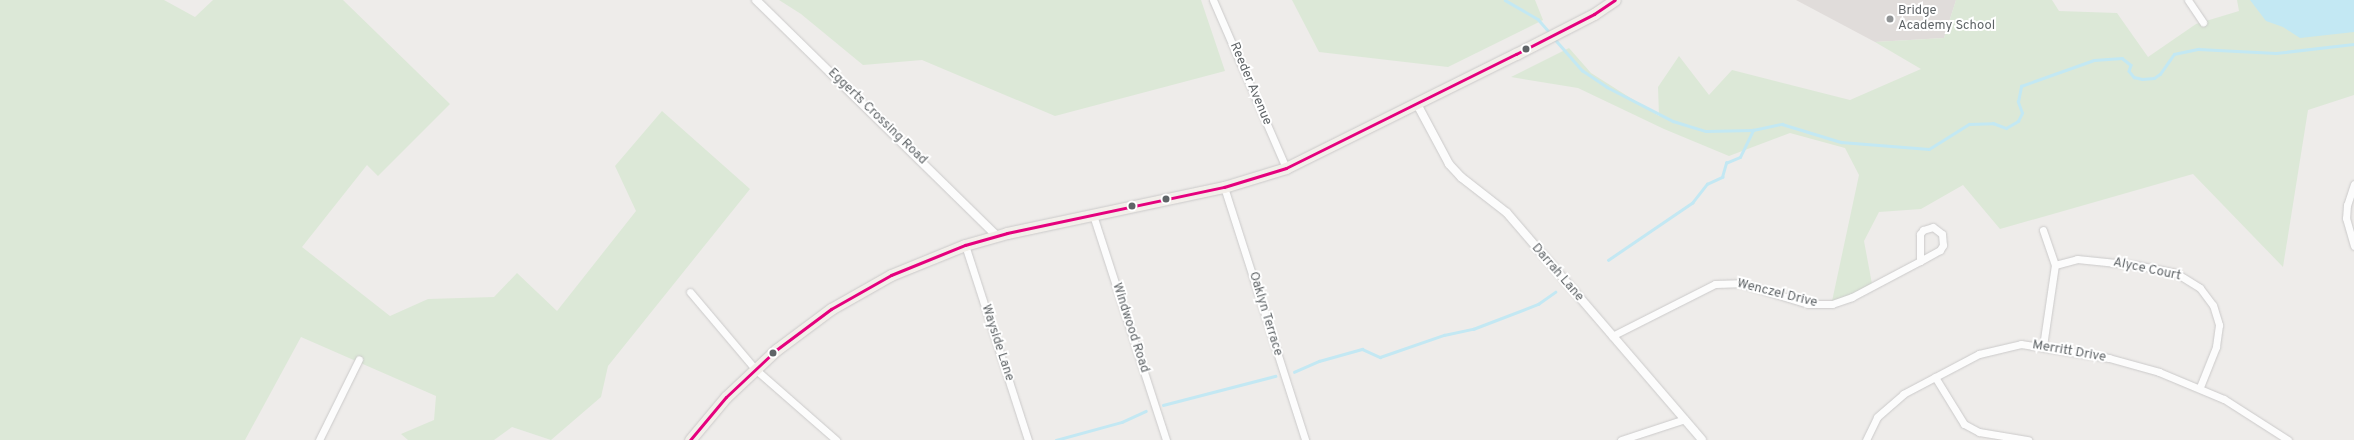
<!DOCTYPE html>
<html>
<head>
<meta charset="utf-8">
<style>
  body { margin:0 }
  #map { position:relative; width:2354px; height:440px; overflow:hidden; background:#eeecea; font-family:Overpass,sans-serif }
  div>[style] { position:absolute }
  .education>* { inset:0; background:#e0dcda }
  .green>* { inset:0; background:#dce8d7 }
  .water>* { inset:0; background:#c3e8f3 }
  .stream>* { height:2.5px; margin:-1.25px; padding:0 1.25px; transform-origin:1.25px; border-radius:1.25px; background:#c3e8f3 }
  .roads { filter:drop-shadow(0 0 1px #cbcaca) drop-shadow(0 0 1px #cbcaca) }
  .minor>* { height:7px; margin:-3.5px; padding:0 3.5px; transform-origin:3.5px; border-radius:3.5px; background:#fcfcfc }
  .tertiary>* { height:8px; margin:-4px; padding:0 4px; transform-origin:4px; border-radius:4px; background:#fcfcfc }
  .primary>* { height:11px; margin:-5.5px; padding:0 5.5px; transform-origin:5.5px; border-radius:5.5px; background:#f2efea }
  .bus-1>* { height:3px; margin:-1.5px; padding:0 1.5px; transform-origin:1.5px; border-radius:1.5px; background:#e5007d }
  .dots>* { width:11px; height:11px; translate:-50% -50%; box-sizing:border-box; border:2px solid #fff; border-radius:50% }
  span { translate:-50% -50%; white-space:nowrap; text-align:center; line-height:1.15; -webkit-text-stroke:4px #fff; paint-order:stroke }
  .poi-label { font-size:13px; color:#5f6467 }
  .left { translate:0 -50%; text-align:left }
  .street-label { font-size:13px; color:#5f6467 }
</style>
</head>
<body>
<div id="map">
  <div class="education">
    <div style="clip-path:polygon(1796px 0,1956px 0,1944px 38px,1875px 42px)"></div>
  </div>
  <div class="green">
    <div style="clip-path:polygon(0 0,164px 0,195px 17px,213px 0,343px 0,450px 104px,378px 176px,367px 165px,302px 247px,390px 316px,428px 299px,494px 297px,517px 273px,557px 311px,636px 211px,615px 166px,662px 111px,750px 189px,608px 366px,601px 397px,551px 440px,512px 427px,494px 440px,408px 440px,401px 434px,434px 420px,436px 396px,301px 337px,245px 440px,0 440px)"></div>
    <div style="clip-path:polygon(779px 0,1201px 0,1225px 71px,1055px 116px,922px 60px,863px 65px,801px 14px)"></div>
    <div style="clip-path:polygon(1292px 0,1535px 0,1543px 20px,1448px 67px,1319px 52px)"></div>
    <div style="clip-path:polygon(1956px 0,2052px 0,2059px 11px,2117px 13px,2148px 57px,2196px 24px,2239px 11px,2237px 0,2354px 0,2354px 95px,2308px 110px,2283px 267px,2193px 174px,2000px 229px,1963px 185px,1921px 209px,1879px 212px,1864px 241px,1872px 284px,1831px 306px,1859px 175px,1845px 148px,1790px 133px,1729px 156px,1664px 129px,1578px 88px,1511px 77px,1569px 48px,1591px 73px,1659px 116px,1658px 87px,1679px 56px,1709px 95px,1732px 70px,1850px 100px,1921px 69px,1875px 42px,1944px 38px)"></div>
  </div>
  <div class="water">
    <div style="clip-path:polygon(2250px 0,2354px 0,2354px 32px,2300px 38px,2283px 27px,2266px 21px)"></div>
  </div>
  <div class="stream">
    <div style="left:1505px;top:0;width:38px;rotate:30deg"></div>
    <div style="left:1538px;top:19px;width:20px;rotate:49deg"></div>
    <div style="left:1554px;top:38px;width:43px;rotate:48.8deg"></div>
    <div style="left:1582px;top:70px;width:30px;rotate:34deg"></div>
    <div style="left:1607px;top:87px;width:74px;rotate:27.3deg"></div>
    <div style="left:1673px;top:121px;width:34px;rotate:17deg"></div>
    <div style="left:1706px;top:131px;width:47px;rotate:-1.2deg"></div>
    <div style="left:1753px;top:130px;width:30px;rotate:-12deg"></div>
    <div style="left:1782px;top:124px;width:62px;rotate:17deg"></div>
    <div style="left:1841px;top:142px;width:88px;rotate:4.5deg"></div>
    <div style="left:1929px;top:149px;width:47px;rotate:-32deg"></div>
    <div style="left:1969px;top:124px;width:24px;rotate:-2deg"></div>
    <div style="left:1993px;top:123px;width:14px;rotate:21deg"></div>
    <div style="left:2006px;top:128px;width:14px;rotate:-30deg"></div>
    <div style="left:2018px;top:121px;width:9px;rotate:-63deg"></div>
    <div style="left:2022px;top:113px;width:12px;rotate:-110deg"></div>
    <div style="left:2018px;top:102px;width:16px;rotate:-79deg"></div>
    <div style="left:2021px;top:86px;width:77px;rotate:-19.6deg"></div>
    <div style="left:2094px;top:60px;width:28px;rotate:-4deg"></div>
    <div style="left:2122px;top:58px;width:11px;rotate:38deg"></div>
    <div style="left:2131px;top:65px;width:6px;rotate:108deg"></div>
    <div style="left:2129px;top:71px;width:8px;rotate:50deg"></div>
    <div style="left:2134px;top:77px;width:8px;rotate:14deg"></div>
    <div style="left:2142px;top:79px;width:12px;rotate:-5deg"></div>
    <div style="left:2154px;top:78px;width:7px;rotate:-34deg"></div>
    <div style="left:2160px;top:74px;width:24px;rotate:-55deg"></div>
    <div style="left:2174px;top:54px;width:25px;rotate:-12deg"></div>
    <div style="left:2198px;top:49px;width:78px;rotate:2.9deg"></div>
    <div style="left:2276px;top:53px;width:79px;rotate:-6.6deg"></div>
    <div style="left:1608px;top:260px;width:102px;rotate:-34.2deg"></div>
    <div style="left:1692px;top:203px;width:24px;rotate:-52deg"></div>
    <div style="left:1707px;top:184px;width:17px;rotate:-25deg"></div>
    <div style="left:1722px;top:177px;width:15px;rotate:-74deg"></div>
    <div style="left:1726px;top:163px;width:15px;rotate:-23deg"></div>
    <div style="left:1740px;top:157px;width:30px;rotate:-64deg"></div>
    <div style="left:1294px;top:372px;width:27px;rotate:-24deg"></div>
    <div style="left:1319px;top:361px;width:45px;rotate:-15.6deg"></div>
    <div style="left:1362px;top:349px;width:20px;rotate:24deg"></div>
    <div style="left:1380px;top:357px;width:68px;rotate:-19deg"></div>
    <div style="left:1444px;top:335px;width:30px;rotate:-12deg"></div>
    <div style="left:1473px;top:329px;width:70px;rotate:-21deg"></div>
    <div style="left:1538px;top:304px;width:21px;rotate:-35deg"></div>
    <div style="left:1163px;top:405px;width:116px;rotate:-14.5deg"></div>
    <div style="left:1056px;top:440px;width:68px;rotate:-15.3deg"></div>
    <div style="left:1122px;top:422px;width:26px;rotate:-25deg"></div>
  </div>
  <div class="roads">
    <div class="minor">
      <div style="left:1213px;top:0;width:183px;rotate:66.5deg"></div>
      <div style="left:2188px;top:0;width:27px;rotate:56deg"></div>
      <div style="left:2354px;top:184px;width:22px;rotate:108deg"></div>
      <div style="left:2347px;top:205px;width:13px;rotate:94deg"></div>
      <div style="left:2346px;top:218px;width:29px;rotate:74deg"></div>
      <div style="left:1224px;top:187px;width:266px;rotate:72.2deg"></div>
      <div style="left:1093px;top:215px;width:237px;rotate:72deg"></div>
      <div style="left:1933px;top:227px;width:11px;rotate:38deg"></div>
      <div style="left:1942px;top:234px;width:11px;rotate:85deg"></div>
      <div style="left:1943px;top:245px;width:6px;rotate:121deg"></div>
      <div style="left:1940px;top:250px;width:23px;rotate:151deg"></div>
      <div style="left:1920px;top:261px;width:27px;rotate:-90deg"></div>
      <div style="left:1920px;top:234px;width:5px;rotate:-53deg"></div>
      <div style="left:1923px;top:230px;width:10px;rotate:-17deg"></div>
      <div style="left:965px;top:245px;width:205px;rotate:72.1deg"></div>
      <div style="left:2055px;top:265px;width:23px;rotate:-15deg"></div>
      <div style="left:2077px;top:259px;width:59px;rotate:5.8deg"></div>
      <div style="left:2136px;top:265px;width:41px;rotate:11.3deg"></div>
      <div style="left:2176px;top:273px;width:28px;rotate:32deg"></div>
      <div style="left:2200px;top:288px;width:21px;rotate:53deg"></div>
      <div style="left:2213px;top:305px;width:21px;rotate:73deg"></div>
      <div style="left:2219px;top:325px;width:22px;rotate:98deg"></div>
      <div style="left:2216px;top:347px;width:43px;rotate:111.8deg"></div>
      <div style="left:690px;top:292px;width:101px;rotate:49.8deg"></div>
      <div style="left:755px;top:369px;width:108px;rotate:41.2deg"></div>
      <div style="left:1612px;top:336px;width:115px;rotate:-26.8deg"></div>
      <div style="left:1715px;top:284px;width:24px;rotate:-2deg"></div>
      <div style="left:1739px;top:283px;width:72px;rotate:16.9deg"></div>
      <div style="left:1808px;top:304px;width:24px"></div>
      <div style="left:1832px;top:304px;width:21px;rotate:-19deg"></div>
      <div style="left:1852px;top:297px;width:77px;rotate:-27.9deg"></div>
      <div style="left:2043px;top:346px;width:82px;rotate:-81.6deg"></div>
      <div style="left:2055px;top:265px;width:37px;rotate:-109deg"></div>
      <div style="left:1935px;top:377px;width:55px;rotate:58.3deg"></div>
      <div style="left:1964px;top:424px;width:17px;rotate:28deg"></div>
      <div style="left:1979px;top:432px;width:50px;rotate:9.3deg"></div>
      <div style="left:319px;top:440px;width:90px;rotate:-63.7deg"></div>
      <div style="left:1621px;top:440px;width:67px;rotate:-18.2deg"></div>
      <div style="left:1866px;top:440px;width:25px;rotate:-64deg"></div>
      <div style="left:1877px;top:417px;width:35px;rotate:-41deg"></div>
      <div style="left:1903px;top:394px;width:86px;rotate:-27.8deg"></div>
      <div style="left:1979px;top:354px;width:43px;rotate:-13.4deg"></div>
      <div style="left:2021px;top:344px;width:89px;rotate:9deg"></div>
      <div style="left:2109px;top:358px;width:52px;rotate:15.6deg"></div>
      <div style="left:2159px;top:372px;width:70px;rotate:22.6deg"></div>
      <div style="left:2224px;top:399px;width:76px;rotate:32.6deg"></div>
    </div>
    <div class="tertiary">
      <div style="left:756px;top:0;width:337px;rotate:44.4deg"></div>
      <div style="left:1417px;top:104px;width:68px;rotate:61.9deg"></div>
      <div style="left:1449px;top:164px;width:18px;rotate:47deg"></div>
      <div style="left:1461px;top:177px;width:58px;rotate:38deg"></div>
      <div style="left:1507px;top:213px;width:299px;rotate:49.3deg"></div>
    </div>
    <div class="primary">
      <div style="left:690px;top:440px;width:56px;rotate:-50.1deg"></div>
      <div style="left:726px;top:397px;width:69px;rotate:-43.2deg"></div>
      <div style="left:776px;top:350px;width:69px;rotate:-36.7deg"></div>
      <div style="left:831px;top:309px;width:69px;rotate:-29.5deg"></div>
      <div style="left:891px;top:275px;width:80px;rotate:-22.1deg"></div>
      <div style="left:965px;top:245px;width:44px;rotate:-15.9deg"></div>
      <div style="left:1007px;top:233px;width:222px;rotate:-12deg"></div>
      <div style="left:1224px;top:187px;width:65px;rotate:-17deg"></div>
      <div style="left:1286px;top:168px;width:257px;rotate:-26.4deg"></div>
      <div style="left:1516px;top:54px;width:88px;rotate:-27.1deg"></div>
      <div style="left:1594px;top:14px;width:25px;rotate:-34deg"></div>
    </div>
  </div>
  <div class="bus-1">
    <div style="left:690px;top:440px;width:56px;rotate:-50.1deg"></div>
    <div style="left:726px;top:397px;width:69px;rotate:-43.2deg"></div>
    <div style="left:776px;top:350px;width:69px;rotate:-36.7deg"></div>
    <div style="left:831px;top:309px;width:69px;rotate:-29.5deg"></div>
    <div style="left:891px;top:275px;width:80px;rotate:-22.1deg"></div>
    <div style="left:965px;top:245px;width:44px;rotate:-15.9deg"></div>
    <div style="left:1007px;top:233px;width:222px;rotate:-12deg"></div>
    <div style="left:1224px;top:187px;width:65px;rotate:-17deg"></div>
    <div style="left:1286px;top:168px;width:257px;rotate:-26.4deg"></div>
    <div style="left:1516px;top:54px;width:88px;rotate:-27.1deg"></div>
    <div style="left:1594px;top:14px;width:25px;rotate:-34deg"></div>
  </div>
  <div class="dots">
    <div style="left:1890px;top:19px;background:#919495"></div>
    <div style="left:1526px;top:49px;background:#5f6467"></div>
    <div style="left:1166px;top:199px;background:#5f6467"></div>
    <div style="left:1132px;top:206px;background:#5f6467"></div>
    <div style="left:773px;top:353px;background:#5f6467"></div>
  </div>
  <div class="poi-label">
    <span class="left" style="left:1898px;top:19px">Bridge<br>Academy School</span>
  </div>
  <div class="street-label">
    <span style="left:1250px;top:84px;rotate:67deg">Reeder Avenue</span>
    <span style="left:877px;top:117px;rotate:44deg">Eggerts Crossing Road</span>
    <span style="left:2147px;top:270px;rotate:12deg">Alyce Court</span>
    <span style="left:1557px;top:273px;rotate:49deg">Darrah Lane</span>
    <span style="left:1777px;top:294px;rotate:14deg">Wenczel Drive</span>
    <span style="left:1265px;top:314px;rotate:73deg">Oaklyn Terrace</span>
    <span style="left:1130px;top:328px;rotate:72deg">Windwood Road</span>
    <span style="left:997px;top:343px;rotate:72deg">Wayside Lane</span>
    <span style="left:2069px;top:352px;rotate:10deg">Merritt Drive</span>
  </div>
</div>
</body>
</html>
